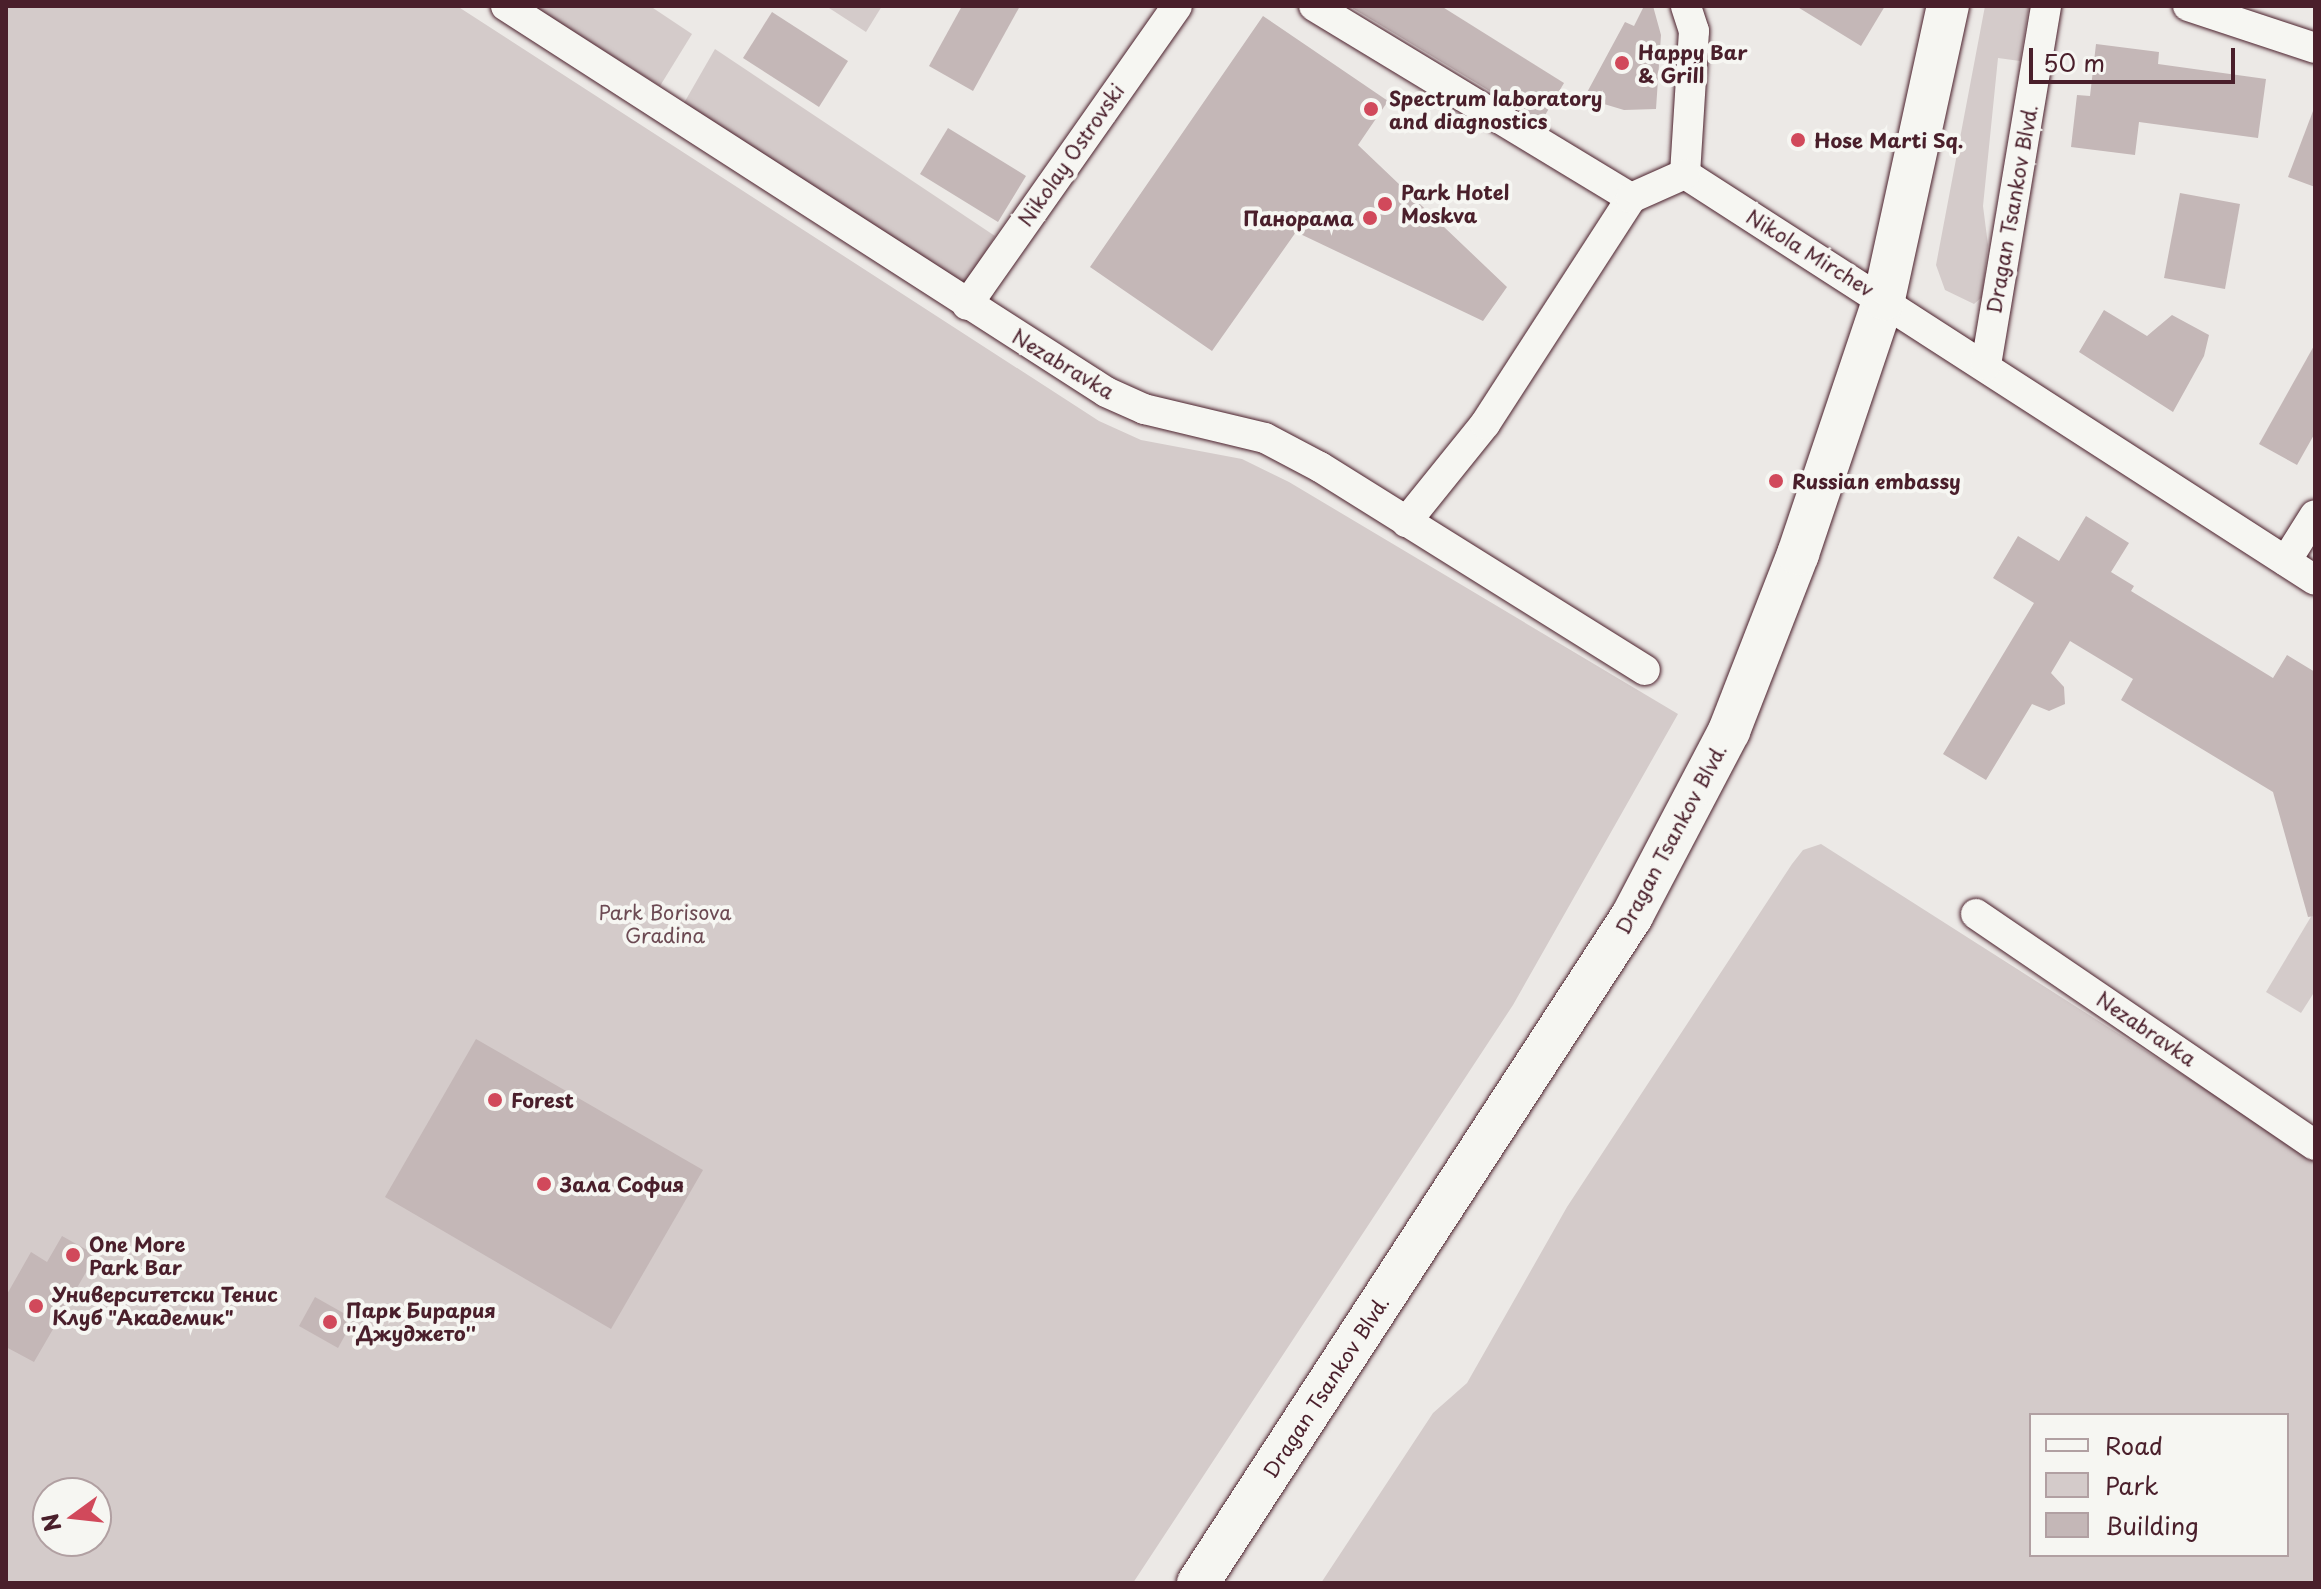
<!DOCTYPE html>
<html>
<head>
<meta charset="utf-8">
<style>
  body { margin:0 }
  #map { position:relative; width:2321px; height:1589px; overflow:hidden; background:#ece9e6; font-family:"Playpen Sans",sans-serif }
  div>[style] { position:absolute }
  .green>* { inset:0; background:#d4cbca }
  .building>* { inset:0; background:#c4b7b7 }
  .roads { filter:drop-shadow(0 0 2px #4a1f2b) drop-shadow(0 0 2px #4a1f2b) }
  .minor>* { height:30px; margin:-15px; padding:0 15px; transform-origin:15px; border-radius:15px; background:#f6f6f2 }
  .secondary>* { height:42px; margin:-21px; padding:0 21px; transform-origin:21px; border-radius:21px; background:#f6f6f2 }
  .dots>* { width:22px; height:22px; translate:-50% -50%; box-sizing:border-box; border:4px solid #f6f6f2; border-radius:50% }
  span { translate:-50% -50%; white-space:nowrap; text-align:center; line-height:1.15; -webkit-text-stroke:8px #f6f6f2; paint-order:stroke }
  .poi-label { font-size:20px; color:#4a1f2b; font-weight:700 }
  .left { translate:0 -50%; text-align:left }
  .right { translate:-100% -50%; text-align:right }
  .street-label { font-size:20px; color:#4a1f2b }
  .park-label { font-size:20px; color:#6c4a53 }
  .frame { position:absolute; inset:0; border:8px solid #4a1f2b; pointer-events:none }
  .legend { position:absolute; left:2029px; top:1413px; width:260px; height:144px; box-sizing:border-box; background:#f6f6f2; border:2px solid #b1a0a2; margin:0; padding:10px 14px; list-style:none; font-size:24px; color:#4a1f2b }
  .legend li { display:flex; align-items:center; gap:16px; height:40px }
  .legend b { width:40px; border:2px solid #b1a0a2 }
  .north { position:absolute; left:32px; top:1477px; width:80px; height:80px; box-sizing:border-box; background:#f6f6f2; border:2px solid #b1a0a2; border-radius:50%; rotate:255deg; font-size:22px; font-weight:700; line-height:32px; text-align:center; color:#4a1f2b }
  .north::after { content:''; display:block; margin:auto; width:28px; height:36px; background:#d1495b; clip-path:polygon(50% 0,100% 100%,50% 72%,0 100%) }
  .scale { position:absolute; left:2029px; top:48px; width:206px; height:36px; box-sizing:border-box; border:4px solid #4a1f2b; border-top:0; padding-left:10px; font-size:24px; line-height:28px; white-space:nowrap; color:#4a1f2b; -webkit-text-stroke:6px #f6f6f2; paint-order:stroke }
</style>
</head>
<body>
<div id="map">
  <div class="green">
    <div style="clip-path:polygon(evenodd,6px 6px,457px 6px,1099px 421px,1141px 440px,1242px 459px,1289px 482px,1678px 714px,1513px 1005px,1133px 1583px,6px 1583px,6px 6px,48px 1493px,96px 1493px,96px 1541px,48px 1541px,48px 1493px)"></div>
    <div style="clip-path:polygon(533px 6px,650px 6px,692px 34px,660px 86px)"></div>
    <div style="clip-path:polygon(826px 6px,882px 6px,866px 32px)"></div>
    <div style="clip-path:polygon(1985px 6px,2029px 6px,2020px 61px,1998px 58px,1983px 206px,1988px 245px,1982px 297px,1974px 304px,1945px 290px,1936px 265px)"></div>
    <div style="clip-path:polygon(715px 49px,995px 236px,963px 288px,684px 103px)"></div>
    <div style="clip-path:polygon(evenodd,1821px 844px,2315px 1159px,2315px 1583px,1321px 1583px,1433px 1413px,1467px 1383px,1567px 1207px,1792px 864px,1803px 850px,1821px 844px,2031px 1415px,2287px 1415px,2287px 1555px,2031px 1555px,2031px 1415px)"></div>
    <div style="clip-path:polygon(2315px 910px,2315px 991px,2301px 1013px,2266px 992px)"></div>
  </div>
  <div class="building">
    <div style="clip-path:polygon(962px 6px,1020px 6px,973px 91px,929px 66px)"></div>
    <div style="clip-path:polygon(1349px 6px,1441px 6px,1564px 83px,1541px 122px)"></div>
    <div style="clip-path:polygon(1644px 6px,1653px 6px,1661px 35px,1656px 109px,1624px 110px,1584px 98px,1625px 22px,1634px 26px)"></div>
    <div style="clip-path:polygon(1796px 6px,1885px 6px,1861px 46px)"></div>
    <div style="clip-path:polygon(772px 12px,848px 61px,819px 107px,743px 58px)"></div>
    <div style="clip-path:polygon(1263px 16px,1388px 101px,1358px 145px,1507px 287px,1483px 321px,1296px 232px,1212px 351px,1090px 267px)"></div>
    <div style="clip-path:polygon(2096px 44px,2159px 52px,2158px 64px,2266px 79px,2258px 138px,2139px 122px,2135px 155px,2071px 147px,2077px 95px,2090px 96px)"></div>
    <div style="clip-path:polygon(2313px 111px,2315px 112px,2315px 187px,2288px 177px)"></div>
    <div style="clip-path:polygon(948px 128px,1026px 176px,998px 222px,920px 174px)"></div>
    <div style="clip-path:polygon(2180px 193px,2240px 204px,2225px 289px,2164px 278px)"></div>
    <div style="clip-path:polygon(2104px 310px,2147px 336px,2172px 315px,2209px 335px,2204px 356px,2173px 412px,2079px 352px)"></div>
    <div style="clip-path:polygon(2315px 344px,2315px 433px,2297px 465px,2259px 444px)"></div>
    <div style="clip-path:polygon(2086px 516px,2129px 543px,2111px 572px,2134px 586px,2131px 591px,2273px 678px,2287px 655px,2315px 672px,2315px 916px,2308px 917px,2273px 792px,2121px 700px,2133px 679px,2070px 641px,2051px 673px,2064px 687px,2065px 704px,2049px 711px,2032px 704px,1986px 780px,1943px 754px,2034px 603px,1993px 578px,2018px 536px,2059px 561px)"></div>
    <div style="clip-path:polygon(476px 1039px,703px 1170px,611px 1329px,385px 1197px)"></div>
    <div style="clip-path:polygon(62px 1236px,96px 1255px,34px 1362px,6px 1347px,6px 1296px,31px 1252px,47px 1262px)"></div>
    <div style="clip-path:polygon(315px 1297px,354px 1319px,338px 1348px,299px 1326px)"></div>
  </div>
  <div class="roads">
    <div class="minor">
      <div style="left:506px;top:6px;width:713px;rotate:32.75deg"></div>
      <div style="left:1106px;top:392px;width:42px;rotate:24.1deg"></div>
      <div style="left:1144px;top:409px;width:124px;rotate:13.5deg"></div>
      <div style="left:1265px;top:438px;width:62px;rotate:27.8deg"></div>
      <div style="left:1320px;top:467px;width:383px;rotate:32deg"></div>
      <div style="left:1314px;top:6px;width:371px;rotate:31.2deg"></div>
      <div style="left:2188px;top:6px;width:134px;rotate:18.3deg"></div>
      <div style="left:1685px;top:174px;width:749px;rotate:32.8deg"></div>
      <div style="left:1685px;top:174px;width:143px;rotate:-86.4deg"></div>
      <div style="left:1694px;top:31px;width:26px;rotate:-108deg"></div>
      <div style="left:967px;top:305px;width:365px;rotate:-54.9deg"></div>
      <div style="left:1986px;top:365px;width:364px;rotate:-80.5deg"></div>
      <div style="left:1406px;top:522px;width:126px;rotate:-51.1deg"></div>
      <div style="left:1485px;top:424px;width:269px;rotate:-57.1deg"></div>
      <div style="left:1631px;top:198px;width:59px;rotate:-24deg"></div>
      <div style="left:2286px;top:561px;width:54px;rotate:-57.8deg"></div>
      <div style="left:1976px;top:914px;width:410px;rotate:34.3deg"></div>
    </div>
    <div class="secondary">
      <div style="left:1198px;top:1583px;width:796px;rotate:-56.95deg"></div>
      <div style="left:1632px;top:916px;width:209px;rotate:-62.3deg"></div>
      <div style="left:1729px;top:731px;width:190px;rotate:-68.7deg"></div>
      <div style="left:1798px;top:554px;width:269px;rotate:-71.4deg"></div>
      <div style="left:1884px;top:299px;width:300px;rotate:-77.7deg"></div>
    </div>
  </div>
  <div class="dots">
    <div style="left:1622px;top:63px;background:#d1495b"></div>
    <div style="left:1371px;top:109px;background:#d1495b"></div>
    <div style="left:1798px;top:140px;background:#d1495b"></div>
    <div style="left:1385px;top:204px;background:#d1495b"></div>
    <div style="left:1370px;top:218px;background:#d1495b"></div>
    <div style="left:1776px;top:481px;background:#d1495b"></div>
    <div style="left:495px;top:1100px;background:#d1495b"></div>
    <div style="left:544px;top:1184px;background:#d1495b"></div>
    <div style="left:73px;top:1255px;background:#d1495b"></div>
    <div style="left:36px;top:1306px;background:#d1495b"></div>
    <div style="left:330px;top:1322px;background:#d1495b"></div>
  </div>
  <div class="poi-label">
    <span class="left" style="left:1638px;top:64px">Happy Bar<br>&amp; Grill</span>
    <span class="left" style="left:1389px;top:110px">Spectrum laboratory<br>and diagnostics</span>
    <span class="left" style="left:1814px;top:140px">Hose Marti Sq.</span>
    <span class="left" style="left:1401px;top:204px">Park Hotel<br>Moskva</span>
    <span class="right" style="left:1354px;top:218px">Панорама</span>
    <span class="left" style="left:1792px;top:481px">Russian embassy</span>
    <span class="left" style="left:511px;top:1100px">Forest</span>
    <span class="left" style="left:560px;top:1184px">Зала София</span>
    <span class="left" style="left:89px;top:1256px">One More<br>Park Bar</span>
    <span class="left" style="left:52px;top:1306px">Университетски Тенис<br>Клуб "Академик"</span>
    <span class="left" style="left:346px;top:1322px">Парк Бирария<br>''Джуджето''</span>
  </div>
  <div class="street-label">
    <span style="left:1071px;top:155px;rotate:-55deg">Nikolay Ostrovski</span>
    <span style="left:2012px;top:209px;rotate:-80deg">Dragan Tsankov Blvd.</span>
    <span style="left:1810px;top:253px;rotate:32deg">Nikola Mirchev</span>
    <span style="left:1063px;top:364px;rotate:31deg">Nezabravka</span>
    <span style="left:1671px;top:839px;rotate:-62deg">Dragan Tsankov Blvd.</span>
    <span style="left:2146px;top:1029px;rotate:34deg">Nezabravka</span>
    <span style="left:1326px;top:1387px;rotate:-57deg">Dragan Tsankov Blvd.</span>
  </div>
  <div class="park-label">
    <span style="left:665px;top:924px">Park Borisova<br>Gradina</span>
  </div>
  <div class="frame"></div>
  <ul class="legend">
  <li><b style="height:10px;background:#f6f6f2"></b>Road</li>
  <li><b style="height:22px;background:#d4cbca"></b>Park</li>
  <li><b style="height:22px;background:#c4b7b7"></b>Building</li>
  </ul>
  <div class="north">N</div>
  <div class="scale">50 m</div>
</div>
</body>
</html>
